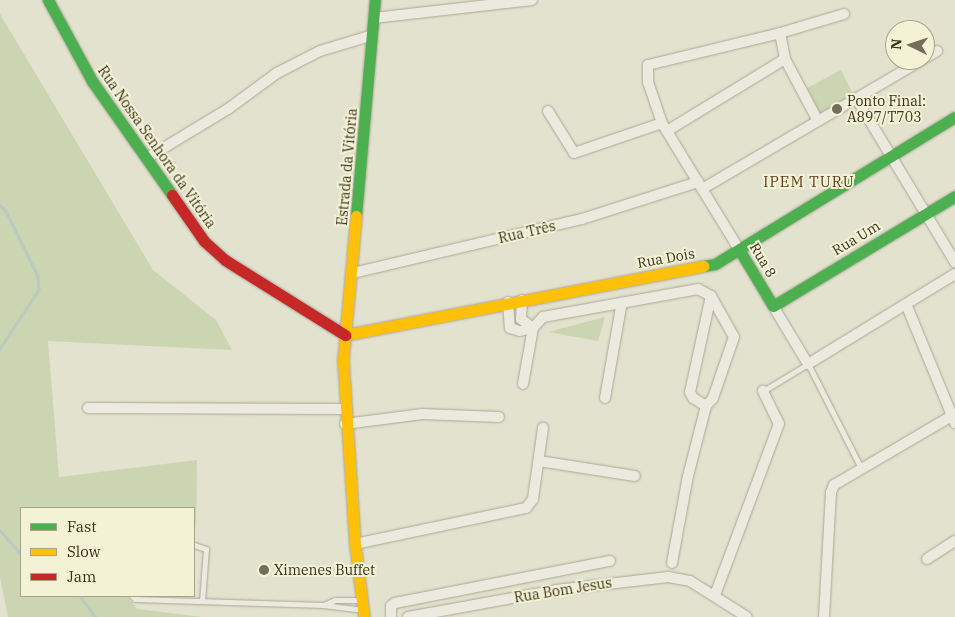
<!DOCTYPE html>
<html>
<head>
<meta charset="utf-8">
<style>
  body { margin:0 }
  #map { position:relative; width:955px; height:617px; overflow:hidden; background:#e3e2ce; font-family:"IBM Plex Serif",serif }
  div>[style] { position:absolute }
  .green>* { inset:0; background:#ccd5b1 }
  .stream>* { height:2.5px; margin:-1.25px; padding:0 1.25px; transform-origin:1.25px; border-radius:1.25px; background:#b9cac3 }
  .roads { filter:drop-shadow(0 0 1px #a9a697) drop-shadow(0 0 1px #a9a697) }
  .lane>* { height:5px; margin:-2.5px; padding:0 2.5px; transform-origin:2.5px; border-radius:2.5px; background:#eceadf }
  .street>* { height:10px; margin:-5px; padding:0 5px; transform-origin:5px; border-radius:5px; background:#eceadf }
  .fast>* { height:11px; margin:-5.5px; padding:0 5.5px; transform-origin:5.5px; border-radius:5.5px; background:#4caf50 }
  .slow>* { height:11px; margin:-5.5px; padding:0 5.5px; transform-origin:5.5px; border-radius:5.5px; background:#ffc107 }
  .jam>* { height:11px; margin:-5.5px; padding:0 5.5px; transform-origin:5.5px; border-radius:5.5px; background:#c62828 }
  .dots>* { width:14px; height:14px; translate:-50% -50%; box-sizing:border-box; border:2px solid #f4f2d4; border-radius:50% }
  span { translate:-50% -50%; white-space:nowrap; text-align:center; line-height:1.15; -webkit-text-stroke:4px #f4f2d4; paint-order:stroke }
  .poi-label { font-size:14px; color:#37301f }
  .left { translate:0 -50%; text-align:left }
  .street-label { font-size:14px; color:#37301f }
  .neighbourhood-label { font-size:15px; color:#623d20; letter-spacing:1px }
  .legend { position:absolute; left:20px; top:507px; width:175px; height:90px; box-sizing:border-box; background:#f4f2d4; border:1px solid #a8a48c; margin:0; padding:6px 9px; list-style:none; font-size:15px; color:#37301f }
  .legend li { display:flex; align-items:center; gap:10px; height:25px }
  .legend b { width:25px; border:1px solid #a8a48c }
  .north { position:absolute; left:885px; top:20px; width:50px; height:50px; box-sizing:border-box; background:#f4f2d4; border:1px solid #a8a48c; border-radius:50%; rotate:274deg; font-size:14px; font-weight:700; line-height:20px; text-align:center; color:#37301f }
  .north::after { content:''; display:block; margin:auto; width:18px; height:22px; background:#736e5c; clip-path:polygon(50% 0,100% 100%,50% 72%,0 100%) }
</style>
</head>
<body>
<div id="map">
  <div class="green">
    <div style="clip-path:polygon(0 14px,153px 270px,216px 320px,232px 350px,48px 341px,59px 477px,197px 460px,196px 532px,194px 508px,21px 508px,21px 596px,127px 596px,137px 609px,203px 617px,8px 617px,0 577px)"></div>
    <div style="clip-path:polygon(841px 70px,854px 96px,820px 114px,807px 88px)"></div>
    <div style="clip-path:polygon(605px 317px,598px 341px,548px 332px)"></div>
  </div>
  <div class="stream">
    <div style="left:0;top:205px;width:8px;rotate:45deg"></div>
    <div style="left:6px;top:211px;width:72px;rotate:63.8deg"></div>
    <div style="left:38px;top:276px;width:14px;rotate:86deg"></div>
    <div style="left:39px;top:290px;width:71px;rotate:123.5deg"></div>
    <div style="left:0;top:530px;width:32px;rotate:49deg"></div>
    <div style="left:80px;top:596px;width:26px;rotate:53deg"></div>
  </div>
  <div class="roads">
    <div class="lane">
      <div style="left:763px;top:391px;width:52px;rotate:-31deg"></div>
      <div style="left:808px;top:364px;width:117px;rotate:63deg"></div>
      <div style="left:194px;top:545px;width:13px;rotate:18deg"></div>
      <div style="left:206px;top:549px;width:52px;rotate:94.4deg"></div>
      <div style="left:132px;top:596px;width:4px;rotate:45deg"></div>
      <div style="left:135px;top:599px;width:188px;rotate:1.8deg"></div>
      <div style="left:361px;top:600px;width:26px;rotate:180deg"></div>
      <div style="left:335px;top:600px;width:13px;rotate:157deg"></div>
      <div style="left:323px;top:605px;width:39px;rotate:7deg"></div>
    </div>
    <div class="street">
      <div style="left:374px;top:18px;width:159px;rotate:-6.5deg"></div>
      <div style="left:780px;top:33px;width:26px;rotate:79deg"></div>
      <div style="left:785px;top:59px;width:70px;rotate:62deg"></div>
      <div style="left:925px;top:58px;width:14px;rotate:-30deg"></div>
      <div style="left:856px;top:98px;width:192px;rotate:58.9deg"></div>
      <div style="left:548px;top:111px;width:49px;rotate:58.2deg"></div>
      <div style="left:574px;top:153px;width:93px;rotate:-18.8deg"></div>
      <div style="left:667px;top:131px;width:138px;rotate:-31.4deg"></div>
      <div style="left:147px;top:158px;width:95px;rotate:-31.2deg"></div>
      <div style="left:228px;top:109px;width:61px;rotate:-36.3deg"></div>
      <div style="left:277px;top:73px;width:48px;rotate:-27.1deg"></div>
      <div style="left:320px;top:51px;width:55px;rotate:-16.8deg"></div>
      <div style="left:702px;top:189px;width:255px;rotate:-30.4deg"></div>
      <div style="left:740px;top:251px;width:150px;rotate:-121.4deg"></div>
      <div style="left:662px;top:123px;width:43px;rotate:-108.9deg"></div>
      <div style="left:648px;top:82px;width:17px;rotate:-90deg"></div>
      <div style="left:648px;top:65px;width:136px;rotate:-13.6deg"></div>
      <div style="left:780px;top:33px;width:67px;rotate:-16.5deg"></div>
      <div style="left:353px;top:273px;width:235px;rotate:-13.3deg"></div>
      <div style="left:582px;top:219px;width:122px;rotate:-17.7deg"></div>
      <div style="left:522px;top:300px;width:19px;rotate:93deg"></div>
      <div style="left:521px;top:319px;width:15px;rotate:37deg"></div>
      <div style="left:508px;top:302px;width:26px;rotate:86deg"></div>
      <div style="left:510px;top:328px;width:10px;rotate:17deg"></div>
      <div style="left:520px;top:331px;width:13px;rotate:-13deg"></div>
      <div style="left:906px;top:304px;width:129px;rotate:67.6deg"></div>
      <div style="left:773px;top:306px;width:68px;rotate:58.9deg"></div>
      <div style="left:808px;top:364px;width:172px;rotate:-31.5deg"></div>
      <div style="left:523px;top:384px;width:57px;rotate:-79.9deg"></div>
      <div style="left:533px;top:328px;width:15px;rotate:-48deg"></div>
      <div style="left:543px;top:317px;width:158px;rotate:-10.2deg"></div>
      <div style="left:698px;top:289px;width:15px;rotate:28deg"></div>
      <div style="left:711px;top:296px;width:47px;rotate:60.7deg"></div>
      <div style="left:734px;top:337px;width:65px;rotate:109deg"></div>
      <div style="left:713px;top:398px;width:11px;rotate:131deg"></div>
      <div style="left:706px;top:406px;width:15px;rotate:-148deg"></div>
      <div style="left:693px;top:398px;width:7px;rotate:-117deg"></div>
      <div style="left:690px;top:392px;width:98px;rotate:-77.7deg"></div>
      <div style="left:605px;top:398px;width:97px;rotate:-80deg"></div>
      <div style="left:88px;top:408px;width:256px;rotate:0.2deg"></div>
      <div style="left:345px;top:424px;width:78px;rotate:-7.4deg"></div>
      <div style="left:422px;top:414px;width:77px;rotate:2.2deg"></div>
      <div style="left:539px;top:461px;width:97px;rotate:8.9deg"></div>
      <div style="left:355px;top:544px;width:175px;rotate:-11.9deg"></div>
      <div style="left:526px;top:508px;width:11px;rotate:-52deg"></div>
      <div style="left:533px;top:499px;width:72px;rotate:-82deg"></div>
      <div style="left:927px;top:559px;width:33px;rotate:-33deg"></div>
      <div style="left:672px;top:563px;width:88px;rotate:-79.6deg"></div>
      <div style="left:688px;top:476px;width:72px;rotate:-75.6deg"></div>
      <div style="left:715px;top:595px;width:183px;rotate:-69.5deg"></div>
      <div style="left:779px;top:424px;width:37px;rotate:-116deg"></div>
      <div style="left:391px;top:617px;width:11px;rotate:-90deg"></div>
      <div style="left:391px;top:606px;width:5px;rotate:-37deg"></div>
      <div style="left:395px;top:603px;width:219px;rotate:-11.1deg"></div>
      <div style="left:408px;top:617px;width:150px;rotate:-10.3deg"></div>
      <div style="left:556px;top:590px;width:113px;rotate:-6.6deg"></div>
      <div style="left:668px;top:577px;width:22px;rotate:10deg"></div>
      <div style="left:690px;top:581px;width:67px;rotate:32.3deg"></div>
      <div style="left:824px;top:617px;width:125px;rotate:-86.8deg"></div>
      <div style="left:831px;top:492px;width:8px;rotate:-67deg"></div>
      <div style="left:834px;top:485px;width:140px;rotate:-30.4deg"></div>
    </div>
    <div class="fast">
      <div style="left:48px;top:0;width:92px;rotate:61.5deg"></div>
      <div style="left:92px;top:81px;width:139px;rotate:54.9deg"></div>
      <div style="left:356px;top:216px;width:217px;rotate:-85deg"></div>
      <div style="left:740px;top:251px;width:64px;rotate:59deg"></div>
      <div style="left:773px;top:306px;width:213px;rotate:-31.1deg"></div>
      <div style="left:703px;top:266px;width:12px;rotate:-9deg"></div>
      <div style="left:715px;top:264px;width:281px;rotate:-31.5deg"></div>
    </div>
    <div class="slow">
      <div style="left:356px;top:216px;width:145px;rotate:95.2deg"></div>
      <div style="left:343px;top:360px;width:184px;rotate:86.3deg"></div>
      <div style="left:355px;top:544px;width:74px;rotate:83deg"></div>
      <div style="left:345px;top:335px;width:365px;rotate:-10.9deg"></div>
    </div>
    <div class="jam">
      <div style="left:172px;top:195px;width:56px;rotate:55.2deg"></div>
      <div style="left:204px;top:241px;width:28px;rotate:42deg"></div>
      <div style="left:225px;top:260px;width:142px;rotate:32deg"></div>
    </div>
  </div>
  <div class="dots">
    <div style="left:837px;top:109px;background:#736e5c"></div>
    <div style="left:264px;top:570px;background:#736e5c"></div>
  </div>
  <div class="poi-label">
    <span class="left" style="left:847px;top:109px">Ponto Final:<br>A897/T703</span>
    <span class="left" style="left:274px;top:570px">Ximenes Buffet</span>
  </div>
  <div class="street-label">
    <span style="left:157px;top:147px;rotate:55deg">Rua Nossa Senhora da Vitória</span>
    <span style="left:347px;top:167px;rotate:-85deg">Estrada da Vitória</span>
    <span style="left:527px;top:232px;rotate:-13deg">Rua Três</span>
    <span style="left:856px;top:238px;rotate:-31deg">Rua Um</span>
    <span style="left:666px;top:258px;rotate:-10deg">Rua Dois</span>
    <span style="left:763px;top:260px;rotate:59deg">Rua 8</span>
    <span style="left:563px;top:590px;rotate:-9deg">Rua Bom Jesus</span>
  </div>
  <div class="neighbourhood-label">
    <span style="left:809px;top:182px">IPEM TURU</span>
  </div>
  <ul class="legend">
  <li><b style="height:6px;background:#4caf50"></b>Fast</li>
  <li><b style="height:6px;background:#ffc107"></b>Slow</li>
  <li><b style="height:6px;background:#c62828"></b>Jam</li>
  </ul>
  <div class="north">N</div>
</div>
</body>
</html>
